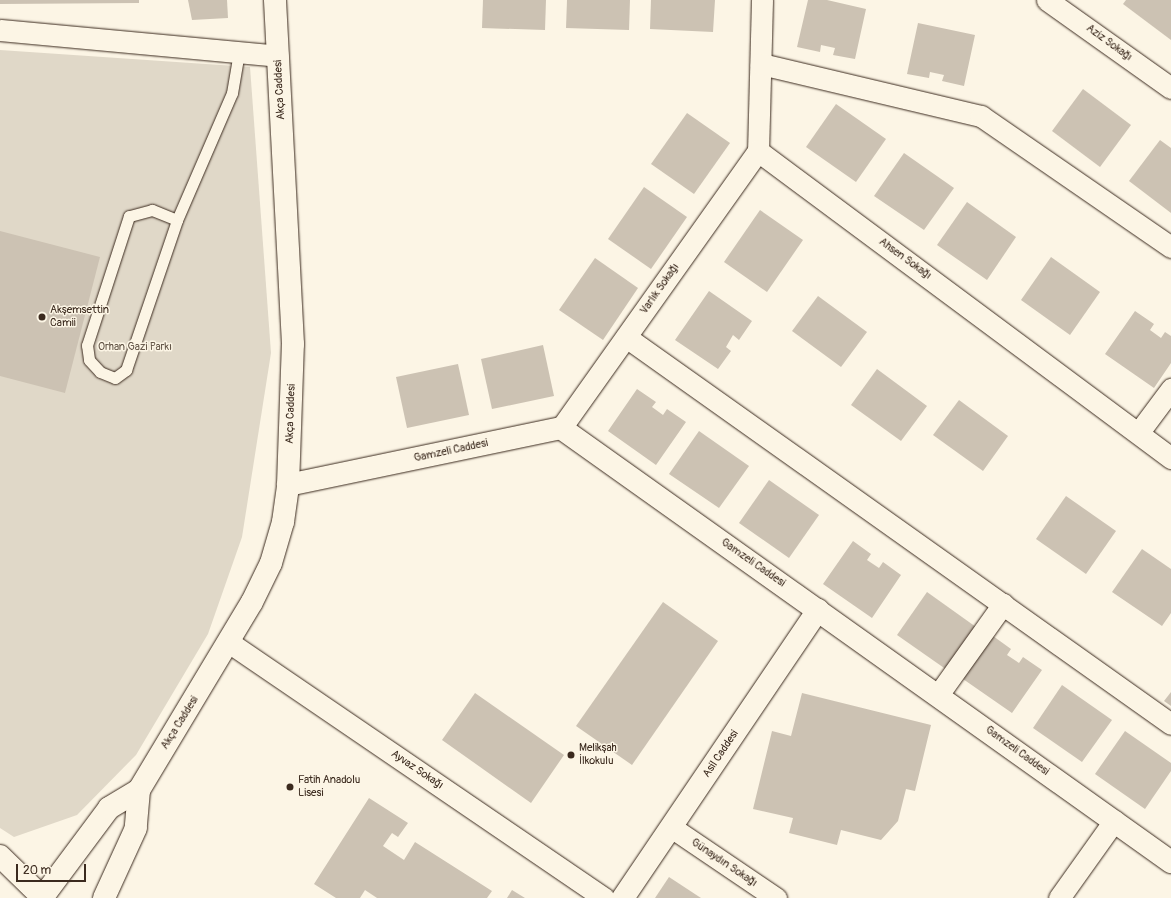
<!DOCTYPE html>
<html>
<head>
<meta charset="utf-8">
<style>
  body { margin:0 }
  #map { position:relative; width:1171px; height:898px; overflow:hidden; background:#fcf5e5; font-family:Pangolin,sans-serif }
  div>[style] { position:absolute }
  .green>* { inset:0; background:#e0d8c8 }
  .building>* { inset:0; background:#ccc2b3 }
  .roads { filter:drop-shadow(0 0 1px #3b2a1e) drop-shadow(0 0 1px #3b2a1e) }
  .service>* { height:11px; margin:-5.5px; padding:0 5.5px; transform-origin:5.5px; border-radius:5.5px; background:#fcf5e5 }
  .minor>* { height:21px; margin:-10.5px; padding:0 10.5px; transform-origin:10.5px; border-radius:10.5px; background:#fcf5e5 }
  .tertiary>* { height:22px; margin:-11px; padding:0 11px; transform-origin:11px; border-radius:11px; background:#fcf5e5 }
  .secondary>* { height:22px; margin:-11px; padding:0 11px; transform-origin:11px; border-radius:11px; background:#fcf5e5 }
  .dots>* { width:11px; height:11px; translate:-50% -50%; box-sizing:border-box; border:2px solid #fcf5e5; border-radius:50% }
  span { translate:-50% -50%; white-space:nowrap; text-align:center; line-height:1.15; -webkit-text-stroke:3px #fcf5e5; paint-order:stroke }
  .street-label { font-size:11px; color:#3b2a1e }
  .poi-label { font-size:11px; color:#3b2a1e }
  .left { translate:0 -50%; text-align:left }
  .park-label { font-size:11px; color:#645648 }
  .scale { position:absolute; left:16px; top:864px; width:70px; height:18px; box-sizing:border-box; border:2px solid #3b2a1e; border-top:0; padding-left:5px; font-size:12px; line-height:14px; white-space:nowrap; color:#3b2a1e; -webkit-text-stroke:3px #fcf5e5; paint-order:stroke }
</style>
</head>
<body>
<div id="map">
  <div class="green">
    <div style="clip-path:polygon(0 50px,250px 67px,271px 353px,242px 537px,208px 634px,136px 755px,77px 815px,14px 837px,0 828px)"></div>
  </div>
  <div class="building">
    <div style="clip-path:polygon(0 0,139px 0,139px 3px,0 4px)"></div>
    <div style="clip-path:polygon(188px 0,227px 0,228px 18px,192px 20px)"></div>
    <div style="clip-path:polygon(483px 0,546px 0,545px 30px,482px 28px)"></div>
    <div style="clip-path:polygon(567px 0,630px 0,629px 30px,566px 28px)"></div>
    <div style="clip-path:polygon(651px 0,715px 0,713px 32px,650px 29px)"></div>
    <div style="clip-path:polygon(808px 0,827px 0,866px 9px,855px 59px,833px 55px,835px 48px,821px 45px,820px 52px,797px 47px)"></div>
    <div style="clip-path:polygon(1126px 0,1171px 0,1171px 40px,1123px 4px)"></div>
    <div style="clip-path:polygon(918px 23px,975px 35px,964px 86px,942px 81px,944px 75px,930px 72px,929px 78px,907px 74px)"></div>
    <div style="clip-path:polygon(1083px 89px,1131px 125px,1100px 167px,1052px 131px)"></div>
    <div style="clip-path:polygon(836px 104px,886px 139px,856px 182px,806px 147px)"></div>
    <div style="clip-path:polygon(687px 113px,730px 143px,694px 194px,651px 164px)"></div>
    <div style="clip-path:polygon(1160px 140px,1171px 148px,1171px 213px,1129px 181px)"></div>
    <div style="clip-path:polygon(904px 153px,954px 188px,924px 230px,874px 196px)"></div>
    <div style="clip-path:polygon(644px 187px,687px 217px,651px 269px,608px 239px)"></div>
    <div style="clip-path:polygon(967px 202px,1016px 237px,987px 280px,937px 245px)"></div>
    <div style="clip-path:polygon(760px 210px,803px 240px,767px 292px,724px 262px)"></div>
    <div style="clip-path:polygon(0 231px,100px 257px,65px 393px,0 376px)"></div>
    <div style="clip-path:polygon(1051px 257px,1100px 292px,1070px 335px,1021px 300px)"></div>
    <div style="clip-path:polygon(595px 258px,638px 288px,603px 340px,559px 310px)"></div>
    <div style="clip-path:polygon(709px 291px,752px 321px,739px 340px,733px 335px,726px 347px,731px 351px,718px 369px,675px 340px)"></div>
    <div style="clip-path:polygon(818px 296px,867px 332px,841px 367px,792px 331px)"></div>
    <div style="clip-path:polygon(1135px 311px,1154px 324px,1150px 330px,1161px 338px,1165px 332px,1171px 336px,1171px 363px,1154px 388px,1105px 354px)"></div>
    <div style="clip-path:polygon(543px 345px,554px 396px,492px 409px,481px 359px)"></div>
    <div style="clip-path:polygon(458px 364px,469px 415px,407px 428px,396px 377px)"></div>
    <div style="clip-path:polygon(877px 369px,927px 406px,901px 441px,851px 405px)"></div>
    <div style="clip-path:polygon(637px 389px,656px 402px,652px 407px,663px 415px,667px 409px,686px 422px,656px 465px,608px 431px)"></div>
    <div style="clip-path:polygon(959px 400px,1008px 436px,983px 471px,933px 435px)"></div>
    <div style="clip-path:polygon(699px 431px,749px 466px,719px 508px,669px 474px)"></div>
    <div style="clip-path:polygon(769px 480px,819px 515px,789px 558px,739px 523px)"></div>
    <div style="clip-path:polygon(1066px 496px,1116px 531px,1086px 574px,1036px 539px)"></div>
    <div style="clip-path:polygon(853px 541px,871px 554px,867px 560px,879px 568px,883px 562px,901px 575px,872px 618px,823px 584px)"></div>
    <div style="clip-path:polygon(1142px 549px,1171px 569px,1171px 613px,1162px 626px,1112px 592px)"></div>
    <div style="clip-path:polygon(927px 592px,976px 627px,947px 670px,897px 635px)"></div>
    <div style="clip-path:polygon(663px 602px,718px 641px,632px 765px,576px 726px)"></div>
    <div style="clip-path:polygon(993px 636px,1011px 649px,1007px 655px,1019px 663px,1023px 657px,1042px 670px,1012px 713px,963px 679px)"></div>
    <div style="clip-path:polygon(1062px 685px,1112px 720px,1082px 762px,1033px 728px)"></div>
    <div style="clip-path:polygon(1171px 692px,1171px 706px,1164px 701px)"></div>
    <div style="clip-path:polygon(475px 693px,564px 755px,531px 803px,442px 740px)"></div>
    <div style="clip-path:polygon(802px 693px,931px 725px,915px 791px,906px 789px,898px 821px,881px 840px,841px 830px,837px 845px,789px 833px,793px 818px,753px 809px,772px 731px,791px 736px)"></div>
    <div style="clip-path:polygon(1125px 731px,1171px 763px,1171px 771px,1145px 809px,1095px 774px)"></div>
    <div style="clip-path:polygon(369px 798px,408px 823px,398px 837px,392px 833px,383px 846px,404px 860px,415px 842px,492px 891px,487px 898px,377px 898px,365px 890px,360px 898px,336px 898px,314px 884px)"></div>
    <div style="clip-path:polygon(669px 877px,701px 898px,655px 898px)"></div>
    <div style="clip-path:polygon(512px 890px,525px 898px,507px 898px)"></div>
  </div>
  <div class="roads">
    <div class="service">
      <div style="left:177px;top:220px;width:27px;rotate:-158deg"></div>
      <div style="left:152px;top:210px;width:24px;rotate:165deg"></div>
      <div style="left:129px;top:216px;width:136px;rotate:108deg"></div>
      <div style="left:87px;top:345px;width:15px;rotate:82deg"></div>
      <div style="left:89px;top:360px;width:16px;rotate:47deg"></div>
      <div style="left:100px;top:372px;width:16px;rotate:22deg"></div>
      <div style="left:115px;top:378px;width:14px;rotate:-36deg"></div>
      <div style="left:126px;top:370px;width:158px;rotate:-71.2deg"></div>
      <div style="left:177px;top:220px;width:138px;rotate:-66.6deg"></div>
      <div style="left:232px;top:93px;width:42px;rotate:-80.3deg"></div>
    </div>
    <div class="minor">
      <div style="left:762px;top:0;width:151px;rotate:91.5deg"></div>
      <div style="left:758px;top:151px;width:515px;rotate:36.62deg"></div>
      <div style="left:1047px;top:0;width:152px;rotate:35.4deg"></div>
      <div style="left:0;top:30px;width:279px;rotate:5.3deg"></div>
      <div style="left:761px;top:64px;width:226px;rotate:13.3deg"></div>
      <div style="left:981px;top:116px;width:231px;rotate:34.6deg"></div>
      <div style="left:626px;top:337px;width:668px;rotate:35.38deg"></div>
      <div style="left:561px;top:428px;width:340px;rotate:-54.6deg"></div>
      <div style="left:1139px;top:432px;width:54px;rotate:-53.3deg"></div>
      <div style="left:230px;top:643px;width:453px;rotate:34.3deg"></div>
      <div style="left:938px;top:695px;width:112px;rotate:-54.5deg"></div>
      <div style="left:671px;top:827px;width:127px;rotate:34.1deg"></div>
      <div style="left:1059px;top:898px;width:95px;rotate:-54.5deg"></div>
    </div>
    <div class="tertiary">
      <div style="left:288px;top:485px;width:279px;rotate:-11.8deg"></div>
      <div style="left:561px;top:428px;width:749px;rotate:35.43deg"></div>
      <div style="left:623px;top:898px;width:348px;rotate:-55.9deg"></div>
    </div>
    <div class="secondary">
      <div style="left:139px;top:790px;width:219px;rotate:-59deg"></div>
      <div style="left:252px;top:602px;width:43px;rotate:-64deg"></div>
      <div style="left:271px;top:563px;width:43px;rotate:-73.7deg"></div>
      <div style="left:283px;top:522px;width:37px;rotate:-82deg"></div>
      <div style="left:288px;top:485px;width:141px;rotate:-88deg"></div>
      <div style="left:293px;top:344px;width:344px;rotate:-93deg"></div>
      <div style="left:0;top:856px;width:60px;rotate:44.3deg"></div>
      <div style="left:42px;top:898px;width:112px;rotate:-53.3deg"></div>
      <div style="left:109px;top:808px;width:35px;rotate:-31deg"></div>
      <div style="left:139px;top:790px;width:38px;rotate:95deg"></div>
      <div style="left:136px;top:828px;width:77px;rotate:114.6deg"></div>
    </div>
  </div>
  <div class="dots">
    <div style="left:42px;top:317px;background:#3b2a1e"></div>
    <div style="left:571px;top:755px;background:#3b2a1e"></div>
    <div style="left:290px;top:787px;background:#3b2a1e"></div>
  </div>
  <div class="street-label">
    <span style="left:1109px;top:43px;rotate:36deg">Aziz Sokağı</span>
    <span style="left:280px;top:90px;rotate:-93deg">Akça Caddesi</span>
    <span style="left:905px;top:259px;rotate:36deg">Ahsen Sokağı</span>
    <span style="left:660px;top:289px;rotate:-55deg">Varlık Sokağı</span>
    <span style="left:291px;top:414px;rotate:-88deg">Akça Caddesi</span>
    <span style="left:451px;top:451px;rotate:-12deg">Gamzeli Caddesi</span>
    <span style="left:753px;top:563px;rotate:35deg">Gamzeli Caddesi</span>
    <span style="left:180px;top:723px;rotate:-58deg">Akça Caddesi</span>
    <span style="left:1017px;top:751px;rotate:36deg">Gamzeli Caddesi</span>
    <span style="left:721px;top:754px;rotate:-56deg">Asil Caddesi</span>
    <span style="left:417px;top:770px;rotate:34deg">Ayvaz Sokağı</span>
    <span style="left:724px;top:863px;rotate:34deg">Günaydın Sokağı</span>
  </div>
  <div class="poi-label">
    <span class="left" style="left:50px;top:317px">Akşemsettin<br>Camii</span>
    <span class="left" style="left:579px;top:755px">Melikşah<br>İlkokulu</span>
    <span class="left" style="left:298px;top:787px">Fatih Anadolu<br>Lisesi</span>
  </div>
  <div class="park-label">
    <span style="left:135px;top:347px">Orhan Gazi Parkı</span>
  </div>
  <div class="scale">20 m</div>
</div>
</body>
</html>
